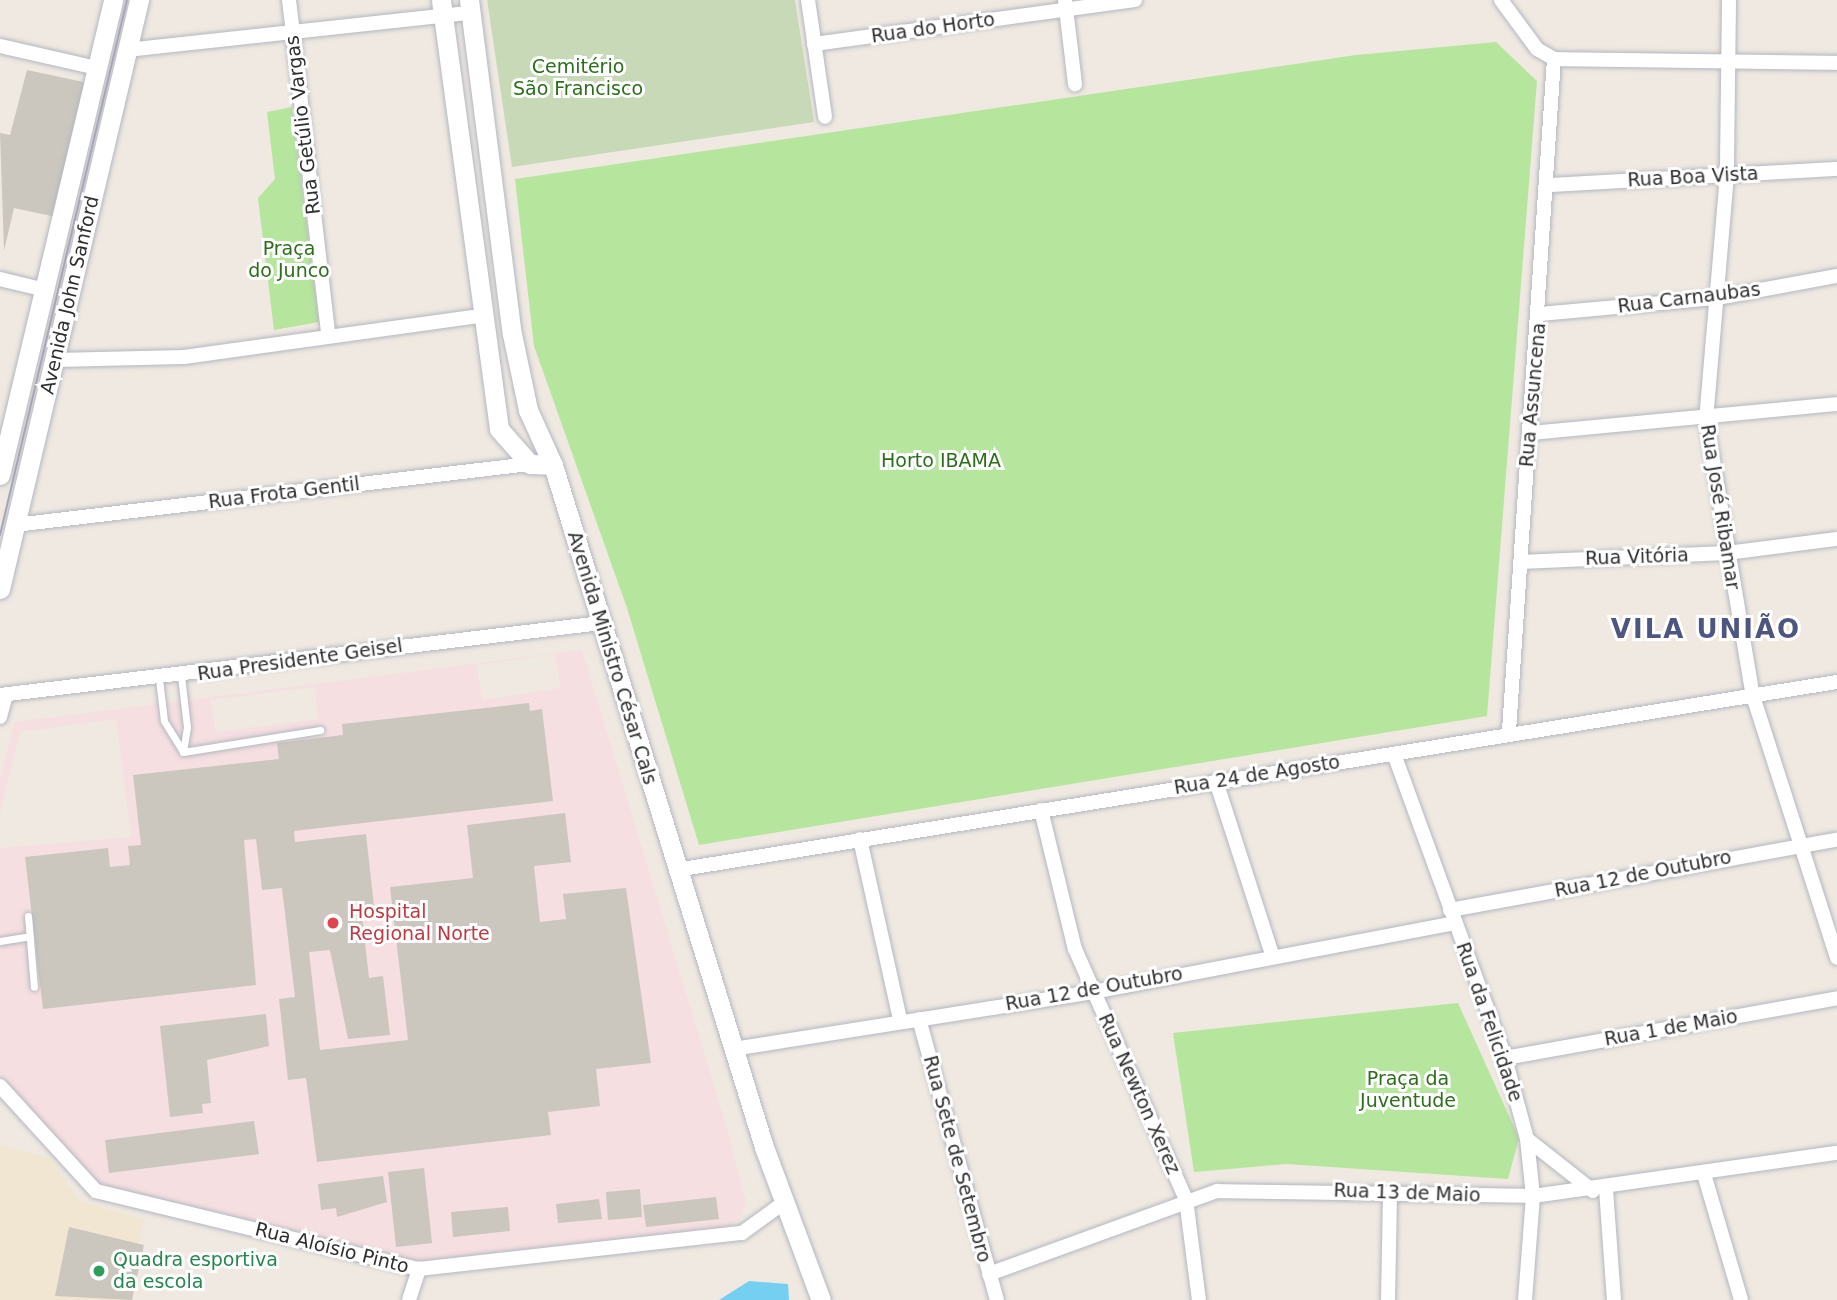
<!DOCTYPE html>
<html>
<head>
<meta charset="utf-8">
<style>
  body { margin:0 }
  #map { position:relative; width:1837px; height:1300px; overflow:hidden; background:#efe9e1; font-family:"DejaVu Sans",sans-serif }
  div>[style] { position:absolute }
  .education>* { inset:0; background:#f0e6d1 }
  .medical>* { inset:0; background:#f5dfe0 }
  .green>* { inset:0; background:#b6e59e }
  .cemetery>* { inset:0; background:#c8d9b8 }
  .water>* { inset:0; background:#75cff0 }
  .building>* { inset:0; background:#cbc7bf }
  .roads { filter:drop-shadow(0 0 2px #b4b7c1) drop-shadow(0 0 2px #b4b7c1) }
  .service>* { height:7px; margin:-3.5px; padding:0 3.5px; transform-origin:3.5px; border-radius:3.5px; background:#fff }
  .minor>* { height:14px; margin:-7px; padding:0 7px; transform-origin:7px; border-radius:7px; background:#fff }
  .secondary>* { height:19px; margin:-9.5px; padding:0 9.5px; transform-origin:9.5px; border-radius:9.5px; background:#fff }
  .tram>* { height:2px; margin:-1px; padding:0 1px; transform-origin:1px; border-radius:1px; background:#a3a6b8 }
  .dots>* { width:19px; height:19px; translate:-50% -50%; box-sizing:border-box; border:4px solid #fff; border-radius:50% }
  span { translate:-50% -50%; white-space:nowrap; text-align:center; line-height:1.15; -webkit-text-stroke:6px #fff; paint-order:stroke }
  .street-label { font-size:19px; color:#2e2e2e }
  .park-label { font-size:19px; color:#2c6e1b }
  .health-label { font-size:19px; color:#be3a42 }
  .left { translate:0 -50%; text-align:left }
  .leisure-label { font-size:19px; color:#27864d }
  .district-label { font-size:26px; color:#4d5680; font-weight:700; letter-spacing:2px }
</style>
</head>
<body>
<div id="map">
  <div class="education">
    <div style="clip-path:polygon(0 1145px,51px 1159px,80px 1201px,144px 1220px,125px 1300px,0 1300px)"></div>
  </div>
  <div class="medical">
    <div style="clip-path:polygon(evenodd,582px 650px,726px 1125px,746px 1202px,741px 1218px,722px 1230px,408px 1262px,111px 1192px,90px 1179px,0 1076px,0 848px,131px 837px,116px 719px,20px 732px,0 814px,0 778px,15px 722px,582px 650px,555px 654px,561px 688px,482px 700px,477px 665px,555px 654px,582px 650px,315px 687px,318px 719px,216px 732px,210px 700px,315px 687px)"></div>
  </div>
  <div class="green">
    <div style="clip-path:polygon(1496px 42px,1537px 81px,1487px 716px,699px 845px,627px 608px,534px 346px,515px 179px,1356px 55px)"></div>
    <div style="clip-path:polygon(292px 107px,319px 322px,274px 330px,258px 198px,275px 179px,267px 112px)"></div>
    <div style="clip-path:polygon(1458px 1003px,1519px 1138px,1508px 1179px,1286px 1164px,1194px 1172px,1173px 1033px)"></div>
  </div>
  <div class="cemetery">
    <div style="clip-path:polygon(487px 0,795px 0,814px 122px,512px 167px)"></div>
  </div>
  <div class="water">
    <div style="clip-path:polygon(749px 1281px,788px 1284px,789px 1300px,719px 1300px)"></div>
  </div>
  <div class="building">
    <div style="clip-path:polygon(27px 70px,88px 83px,56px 217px,14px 208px,4px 251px,0 133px,10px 135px)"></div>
    <div style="clip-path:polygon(529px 703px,530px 711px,542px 709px,553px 801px,294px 831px,295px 842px,366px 834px,374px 906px,361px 907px,369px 978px,383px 976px,390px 1035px,348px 1039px,330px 950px,309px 952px,320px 1050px,408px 1040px,390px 887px,473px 878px,467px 825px,565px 813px,571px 862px,534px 866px,540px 922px,566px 919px,563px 894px,626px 888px,651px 1063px,596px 1069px,600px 1106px,548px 1112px,551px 1135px,317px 1162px,306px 1078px,288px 1080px,279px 999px,295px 997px,282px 888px,262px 890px,256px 839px,244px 840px,256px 985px,43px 1009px,25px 857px,108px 848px,110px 867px,130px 865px,128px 846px,141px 845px,133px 775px,279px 759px,277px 743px,343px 735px,342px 724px)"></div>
    <div style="clip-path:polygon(266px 1014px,269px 1046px,207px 1060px,211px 1103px,202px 1104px,203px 1113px,170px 1117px,160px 1026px)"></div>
    <div style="clip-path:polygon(254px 1121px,259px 1154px,109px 1173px,105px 1140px)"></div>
    <div style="clip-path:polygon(424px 1168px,432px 1243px,396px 1247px,388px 1172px)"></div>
    <div style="clip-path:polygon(383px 1176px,387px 1202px,337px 1217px,336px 1208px,321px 1210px,318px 1184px)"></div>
    <div style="clip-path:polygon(640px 1189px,642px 1217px,608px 1220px,606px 1192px)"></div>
    <div style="clip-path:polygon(716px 1197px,719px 1219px,646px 1227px,643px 1205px)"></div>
    <div style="clip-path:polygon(599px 1199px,602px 1219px,558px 1223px,556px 1204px)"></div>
    <div style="clip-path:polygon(508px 1207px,510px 1231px,453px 1237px,451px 1212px)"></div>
    <div style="clip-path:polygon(69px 1227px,144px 1245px,132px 1300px,55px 1296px)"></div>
  </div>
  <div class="roads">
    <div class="service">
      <div style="left:181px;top:676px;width:51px;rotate:83.3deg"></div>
      <div style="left:187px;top:727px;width:25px;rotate:99deg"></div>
      <div style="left:159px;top:679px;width:42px;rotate:83.2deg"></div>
      <div style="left:164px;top:721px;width:36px;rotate:58deg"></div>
      <div style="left:183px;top:752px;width:139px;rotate:-9.1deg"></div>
      <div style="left:28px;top:916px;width:71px;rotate:85.2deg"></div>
      <div style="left:0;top:941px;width:30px;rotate:-9deg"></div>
    </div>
    <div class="minor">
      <div style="left:289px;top:0;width:336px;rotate:83.3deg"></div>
      <div style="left:808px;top:0;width:118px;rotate:81.7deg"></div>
      <div style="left:1065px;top:0;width:85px;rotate:83.2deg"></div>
      <div style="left:1501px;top:0;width:61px;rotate:53.7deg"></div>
      <div style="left:1537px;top:49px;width:20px;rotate:30deg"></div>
      <div style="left:1554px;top:59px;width:283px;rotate:0.8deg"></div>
      <div style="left:1729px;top:0;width:175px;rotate:90.7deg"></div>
      <div style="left:1727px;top:175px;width:245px;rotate:94.9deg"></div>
      <div style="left:1706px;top:419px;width:281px;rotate:80.4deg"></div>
      <div style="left:1753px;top:696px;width:275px;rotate:72.2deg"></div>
      <div style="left:814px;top:44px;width:324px;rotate:-7.8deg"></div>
      <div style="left:0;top:46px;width:99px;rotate:12.8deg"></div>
      <div style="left:127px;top:50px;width:345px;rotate:-6.2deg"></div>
      <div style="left:1549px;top:185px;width:288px;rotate:-3.2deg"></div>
      <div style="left:0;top:279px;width:46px;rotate:13.7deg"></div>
      <div style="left:1540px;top:314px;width:178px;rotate:-5.2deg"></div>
      <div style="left:1717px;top:298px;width:122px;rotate:-10.4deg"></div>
      <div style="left:56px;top:360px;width:128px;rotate:-1.3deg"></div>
      <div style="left:184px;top:357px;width:299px;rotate:-7.9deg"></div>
      <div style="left:1530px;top:433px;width:308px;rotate:-5.4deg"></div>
      <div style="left:15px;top:525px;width:519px;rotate:-6.76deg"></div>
      <div style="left:1520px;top:562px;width:207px;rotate:-2.5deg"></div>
      <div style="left:1727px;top:553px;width:111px;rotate:-7.3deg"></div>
      <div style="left:0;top:695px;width:605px;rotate:-6.83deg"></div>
      <div style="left:0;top:717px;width:23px;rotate:-75deg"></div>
      <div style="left:1509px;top:731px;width:674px;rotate:-86.17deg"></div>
      <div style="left:1394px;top:754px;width:324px;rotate:69.9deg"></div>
      <div style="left:1505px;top:1058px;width:84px;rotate:74.8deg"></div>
      <div style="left:1527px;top:1139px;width:57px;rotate:84deg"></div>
      <div style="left:1533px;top:1196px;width:104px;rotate:94.4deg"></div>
      <div style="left:1216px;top:781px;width:185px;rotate:72.1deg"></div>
      <div style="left:1041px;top:810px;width:143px;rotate:76.3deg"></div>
      <div style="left:1075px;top:949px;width:274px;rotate:66.1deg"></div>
      <div style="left:1186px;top:1199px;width:102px;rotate:82.7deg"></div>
      <div style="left:860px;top:839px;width:185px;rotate:77.5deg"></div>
      <div style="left:676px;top:870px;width:1176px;rotate:-9.2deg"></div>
      <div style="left:1450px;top:910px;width:393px;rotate:-10.3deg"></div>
      <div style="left:919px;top:1019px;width:292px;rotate:74.5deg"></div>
      <div style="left:733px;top:1049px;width:364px;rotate:-9deg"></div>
      <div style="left:1093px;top:992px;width:369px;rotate:-10.8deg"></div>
      <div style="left:1505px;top:1058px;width:337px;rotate:-10.2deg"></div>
      <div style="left:0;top:1086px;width:142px;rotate:47.6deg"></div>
      <div style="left:96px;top:1191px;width:332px;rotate:13.6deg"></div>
      <div style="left:419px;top:1269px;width:325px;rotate:-6.4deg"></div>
      <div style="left:742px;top:1233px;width:54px;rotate:-36deg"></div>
      <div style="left:1527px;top:1139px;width:84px;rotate:38.2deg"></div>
      <div style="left:1704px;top:1174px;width:131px;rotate:73.6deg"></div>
      <div style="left:1606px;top:1189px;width:111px;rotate:85.9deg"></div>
      <div style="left:989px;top:1274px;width:243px;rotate:-20deg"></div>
      <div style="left:1217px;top:1191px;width:316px;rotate:0.9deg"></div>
      <div style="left:1533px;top:1196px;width:307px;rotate:-8.1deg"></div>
      <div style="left:409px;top:1300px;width:33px;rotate:-72deg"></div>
      <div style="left:1388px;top:1300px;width:106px;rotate:-88.9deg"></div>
    </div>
    <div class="secondary">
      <div style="left:441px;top:0;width:433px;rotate:82.3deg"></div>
      <div style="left:499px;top:429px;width:47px;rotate:48.5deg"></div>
      <div style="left:530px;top:464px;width:23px;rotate:2deg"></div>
      <div style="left:469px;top:0;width:337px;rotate:82.7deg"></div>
      <div style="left:512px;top:334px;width:78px;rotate:78.1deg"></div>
      <div style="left:528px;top:410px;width:60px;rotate:65.6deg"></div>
      <div style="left:553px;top:465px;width:714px;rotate:72.81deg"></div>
      <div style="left:764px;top:1147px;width:163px;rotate:69.6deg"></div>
      <div style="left:0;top:475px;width:488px;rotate:-76.6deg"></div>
      <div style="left:0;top:589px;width:605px;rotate:-76.72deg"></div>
    </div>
  </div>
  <div class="tram">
    <div style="left:0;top:535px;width:550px;rotate:-76.65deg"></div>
  </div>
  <div class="dots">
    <div style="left:333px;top:923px;background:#e0444e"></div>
    <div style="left:99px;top:1271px;background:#2e9e5b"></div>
  </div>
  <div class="street-label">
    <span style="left:933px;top:28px;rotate:-8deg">Rua do Horto</span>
    <span style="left:303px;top:125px;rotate:-97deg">Rua Getúlio Vargas</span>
    <span style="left:1693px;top:177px;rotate:-3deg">Rua Boa Vista</span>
    <span style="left:70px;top:295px;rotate:-77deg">Avenida John Sanford</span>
    <span style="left:1689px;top:298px;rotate:-7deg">Rua Carnaubas</span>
    <span style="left:1533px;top:395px;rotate:-85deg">Rua Assuncena</span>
    <span style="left:284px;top:493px;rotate:-7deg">Rua Frota Gentil</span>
    <span style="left:1720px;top:507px;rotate:81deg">Rua José Ribamar</span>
    <span style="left:1637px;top:557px;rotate:-2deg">Rua Vitória</span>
    <span style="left:612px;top:658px;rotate:73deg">Avenida Ministro César Cals</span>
    <span style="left:300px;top:660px;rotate:-8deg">Rua Presidente Geisel</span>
    <span style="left:1257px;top:775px;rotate:-9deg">Rua 24 de Agosto</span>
    <span style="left:1643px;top:874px;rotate:-11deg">Rua 12 de Outubro</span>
    <span style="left:1094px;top:989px;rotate:-10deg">Rua 12 de Outubro</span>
    <span style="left:1489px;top:1022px;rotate:71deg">Rua da Felicidade</span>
    <span style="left:1671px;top:1028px;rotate:-10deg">Rua 1 de Maio</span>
    <span style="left:1139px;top:1094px;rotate:66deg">Rua Newton Xerez</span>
    <span style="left:957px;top:1159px;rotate:75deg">Rua Sete de Setembro</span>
    <span style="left:1407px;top:1193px;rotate:2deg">Rua 13 de Maio</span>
    <span style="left:332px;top:1248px;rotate:14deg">Rua Aloísio Pinto</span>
  </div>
  <div class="park-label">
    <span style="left:578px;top:78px">Cemitério<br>São Francisco</span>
    <span style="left:289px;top:260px">Praça<br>do Junco</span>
    <span style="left:941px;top:461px">Horto IBAMA</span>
    <span style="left:1408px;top:1090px">Praça da<br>Juventude</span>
  </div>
  <div class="health-label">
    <span class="left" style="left:349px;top:923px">Hospital<br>Regional Norte</span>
  </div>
  <div class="leisure-label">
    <span class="left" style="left:113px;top:1271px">Quadra esportiva<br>da escola</span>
  </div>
  <div class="district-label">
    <span style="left:1706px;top:630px">VILA UNIÃO</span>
  </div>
</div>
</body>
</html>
